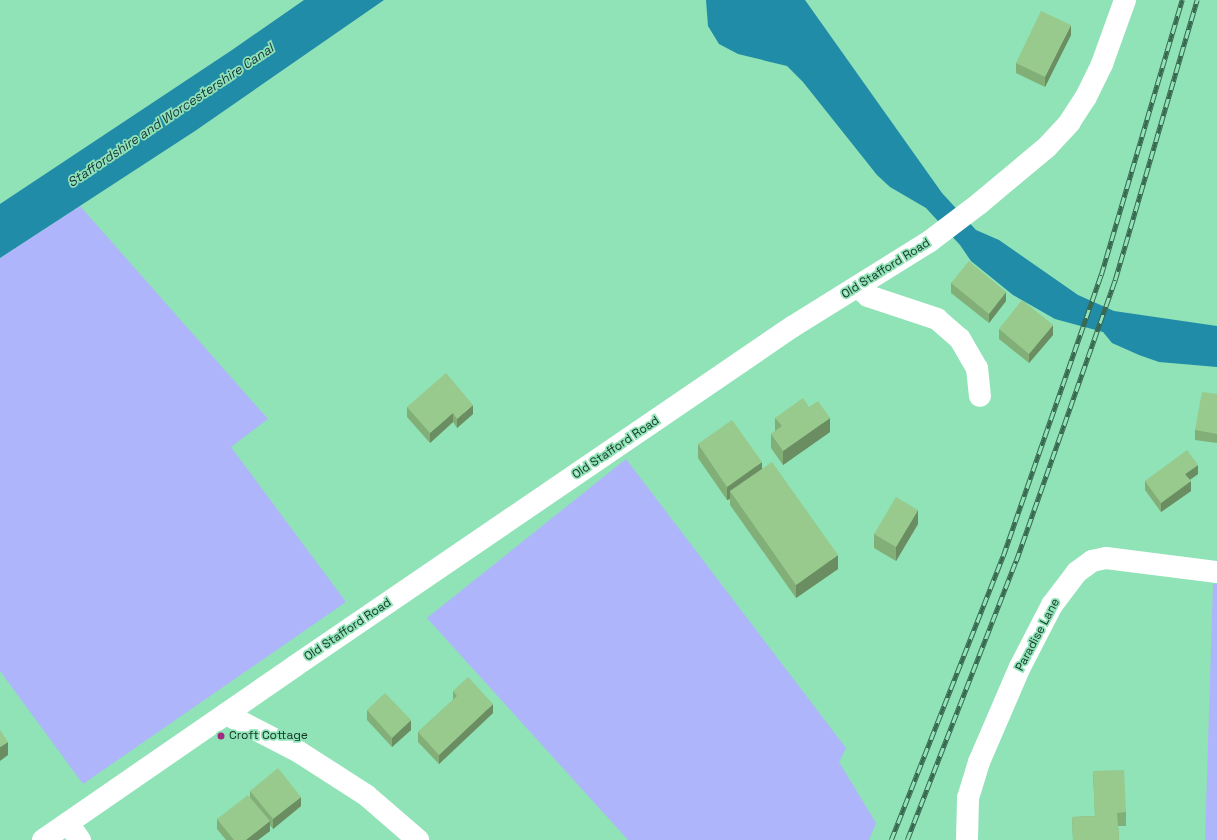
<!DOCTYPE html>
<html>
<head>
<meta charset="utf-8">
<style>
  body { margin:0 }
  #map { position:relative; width:1217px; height:840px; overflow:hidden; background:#90e2b7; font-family:"Space Grotesk",sans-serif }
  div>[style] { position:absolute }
  .green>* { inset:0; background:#afb5fb }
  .water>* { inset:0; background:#218ca8 }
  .minor>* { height:22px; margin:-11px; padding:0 11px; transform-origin:11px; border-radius:11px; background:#fff }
  .rail>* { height:4.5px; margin-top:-2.25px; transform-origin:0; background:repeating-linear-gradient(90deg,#90e2b7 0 9px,#386950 0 18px); box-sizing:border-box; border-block:1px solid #386950 }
  .wall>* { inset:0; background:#82ae78 }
  .shaded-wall>* { inset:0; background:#6a8d62 }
  .building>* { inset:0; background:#97ca8c }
  .dots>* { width:11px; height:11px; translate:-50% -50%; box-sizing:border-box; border:2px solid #90e2b7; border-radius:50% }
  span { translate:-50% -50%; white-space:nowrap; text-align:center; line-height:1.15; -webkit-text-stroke:3.5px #90e2b7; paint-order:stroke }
  .street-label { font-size:12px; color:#123524 }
  .poi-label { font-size:12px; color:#123524 }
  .left { translate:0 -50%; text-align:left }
  .water-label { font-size:13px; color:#13313a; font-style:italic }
</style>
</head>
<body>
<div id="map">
  <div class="green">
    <div style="clip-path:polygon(80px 206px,268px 419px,231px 447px,346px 602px,83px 784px,0 671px,0 258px)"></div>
    <div style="clip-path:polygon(626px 459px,846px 748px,839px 762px,876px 823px,869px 840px,628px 840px,427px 618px)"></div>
    <div style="clip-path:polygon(1213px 584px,1217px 584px,1217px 840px,1205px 840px)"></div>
  </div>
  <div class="water">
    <div style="clip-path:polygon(304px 0,384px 0,195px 131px,0 258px,0 204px,232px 50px)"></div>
    <div style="clip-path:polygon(706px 0,805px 0,942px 193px,976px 230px,999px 240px,1078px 295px,1114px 311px,1217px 326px,1217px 367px,1159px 362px,1139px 355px,1112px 343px,1103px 332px,1055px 319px,1013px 295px,971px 261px,960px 245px,926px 208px,890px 187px,877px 175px,803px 82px,787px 66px,738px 54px,719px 44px,708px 26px)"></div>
  </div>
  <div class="minor">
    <div style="left:858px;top:287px;width:13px;rotate:42deg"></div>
    <div style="left:868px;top:296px;width:73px;rotate:18.4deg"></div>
    <div style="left:937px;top:319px;width:30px;rotate:41deg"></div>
    <div style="left:960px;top:339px;width:34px;rotate:60deg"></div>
    <div style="left:977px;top:368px;width:28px;rotate:84deg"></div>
    <div style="left:226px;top:714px;width:82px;rotate:27.5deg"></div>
    <div style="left:299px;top:752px;width:80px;rotate:32.7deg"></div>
    <div style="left:366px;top:795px;width:69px;rotate:40.9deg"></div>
    <div style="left:68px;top:823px;width:21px;rotate:55deg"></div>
    <div style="left:43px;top:840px;width:306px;rotate:-34.6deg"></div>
    <div style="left:295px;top:666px;width:602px;rotate:-34.3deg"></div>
    <div style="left:792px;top:327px;width:163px;rotate:-31.9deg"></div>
    <div style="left:930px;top:241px;width:63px;rotate:-37.2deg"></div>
    <div style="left:980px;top:203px;width:87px;rotate:-39.9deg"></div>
    <div style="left:1047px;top:147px;width:33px;rotate:-47deg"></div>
    <div style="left:1069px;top:123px;width:31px;rotate:-57deg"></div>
    <div style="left:1086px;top:97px;width:37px;rotate:-64deg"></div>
    <div style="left:1102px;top:64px;width:68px;rotate:-70.2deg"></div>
    <div style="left:967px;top:840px;width:42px;rotate:-88.6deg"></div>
    <div style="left:968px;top:798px;width:38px;rotate:-73deg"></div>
    <div style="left:979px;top:762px;width:103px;rotate:-66.7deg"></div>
    <div style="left:1020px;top:667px;width:70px;rotate:-62.7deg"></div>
    <div style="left:1052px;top:605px;width:41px;rotate:-52.9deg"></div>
    <div style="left:1077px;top:572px;width:19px;rotate:-36deg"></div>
    <div style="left:1092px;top:561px;width:14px;rotate:-12deg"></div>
    <div style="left:1106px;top:558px;width:112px;rotate:7.2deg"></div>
  </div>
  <div class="rail">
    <div style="left:891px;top:840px;width:305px;rotate:-68.5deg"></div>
    <div style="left:1003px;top:556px;width:298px;rotate:-70.8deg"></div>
    <div style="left:1101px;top:275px;width:287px;rotate:-73.6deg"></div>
    <div style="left:907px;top:840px;width:300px;rotate:-68.7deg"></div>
    <div style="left:1016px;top:561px;width:298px;rotate:-70.6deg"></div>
    <div style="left:1115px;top:280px;width:292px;rotate:-73.7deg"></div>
  </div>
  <div class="wall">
    <div style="clip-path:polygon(1071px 35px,1045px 87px,1016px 73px,1016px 63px)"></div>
    <div style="clip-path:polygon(951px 283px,1006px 301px,989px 323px,951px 293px)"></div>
    <div style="clip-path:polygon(999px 329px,1053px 335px,1029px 363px,999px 339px)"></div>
    <div style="clip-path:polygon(1217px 394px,1217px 443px,1195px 440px,1195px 430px)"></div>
    <div style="clip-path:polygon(407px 407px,473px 414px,457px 428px,453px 422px,430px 443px,407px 417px)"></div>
    <div style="clip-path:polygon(809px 407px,830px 432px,783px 465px,771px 448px,771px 434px,775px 431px,775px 418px)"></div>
    <div style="clip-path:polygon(698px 444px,762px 468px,838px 569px,796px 598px,730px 505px,730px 499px,727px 500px,698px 458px)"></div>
    <div style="clip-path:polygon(1198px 474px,1190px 480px,1191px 491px,1161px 512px,1145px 490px,1145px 481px)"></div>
    <div style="clip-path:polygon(918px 524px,896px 561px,874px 548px,874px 534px)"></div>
    <div style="clip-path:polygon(453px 691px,493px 713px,439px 764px,418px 742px,418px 732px,453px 700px)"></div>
    <div style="clip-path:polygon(367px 710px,411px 730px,392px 747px,367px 720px)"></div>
    <div style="clip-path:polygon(1093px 771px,1126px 812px,1126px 826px,1118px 826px,1119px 840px,1073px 840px,1072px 817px,1095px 816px)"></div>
    <div style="clip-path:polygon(250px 791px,301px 806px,273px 829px,270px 825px,270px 831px,258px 840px,226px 840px,217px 829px,217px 819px,250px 797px)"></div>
  </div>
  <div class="shaded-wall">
    <div style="clip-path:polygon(1071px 25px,1071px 35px,1045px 87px,1045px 77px)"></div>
    <div style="clip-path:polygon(1006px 292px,1006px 301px,989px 323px,989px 314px)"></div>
    <div style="clip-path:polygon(1053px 325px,1053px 335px,1029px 363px,1029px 354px)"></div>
    <div style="clip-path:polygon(473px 405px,473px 414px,457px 428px,457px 419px)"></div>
    <div style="clip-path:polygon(453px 413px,453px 422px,430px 443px,430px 433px)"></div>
    <div style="clip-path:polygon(830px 418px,830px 432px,783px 465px,783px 451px)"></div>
    <div style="clip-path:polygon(762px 462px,762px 476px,730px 491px,730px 499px,727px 500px,727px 487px)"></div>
    <div style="clip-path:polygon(1198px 465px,1198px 474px,1185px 483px,1185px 474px)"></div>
    <div style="clip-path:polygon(1191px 481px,1191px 491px,1161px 512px,1161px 503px)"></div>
    <div style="clip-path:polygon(918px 510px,918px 524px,896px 561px,896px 547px)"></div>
    <div style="clip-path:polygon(838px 555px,838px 569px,796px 598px,796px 585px)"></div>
    <div style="clip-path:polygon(493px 704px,493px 713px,439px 764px,439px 755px)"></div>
    <div style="clip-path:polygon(411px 720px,411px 730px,392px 747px,392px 738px)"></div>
    <div style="clip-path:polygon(8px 742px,8px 755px,0 761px,0 747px)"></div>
    <div style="clip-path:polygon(301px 797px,301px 806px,273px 829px,273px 819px)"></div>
    <div style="clip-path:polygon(270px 821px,270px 831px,258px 840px,246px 840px)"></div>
  </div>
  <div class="building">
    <div style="clip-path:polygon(1041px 11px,1071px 25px,1045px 77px,1016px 63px)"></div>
    <div style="clip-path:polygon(969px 261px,1006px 292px,989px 314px,951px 283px)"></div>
    <div style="clip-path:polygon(1022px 300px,1053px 325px,1029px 354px,999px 329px)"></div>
    <div style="clip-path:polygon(446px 373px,473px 405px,457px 419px,453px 413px,430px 433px,407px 407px)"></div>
    <div style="clip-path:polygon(1202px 392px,1217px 394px,1217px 434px,1195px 430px)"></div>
    <div style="clip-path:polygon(803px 398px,809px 407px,818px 401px,830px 418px,783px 451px,771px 434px,782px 426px,775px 418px)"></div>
    <div style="clip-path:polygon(732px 420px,762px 462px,727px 487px,698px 444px)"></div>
    <div style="clip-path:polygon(1187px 450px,1198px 465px,1185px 474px,1191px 481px,1161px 503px,1145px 481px)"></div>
    <div style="clip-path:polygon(772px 462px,838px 555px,796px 585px,730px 491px)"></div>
    <div style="clip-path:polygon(896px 497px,918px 510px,896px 547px,874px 534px)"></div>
    <div style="clip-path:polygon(468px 677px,493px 704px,439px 755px,418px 732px,457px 696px,453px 691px)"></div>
    <div style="clip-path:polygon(385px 693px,411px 720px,392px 738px,367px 710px)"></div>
    <div style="clip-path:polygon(0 730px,8px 742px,0 747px)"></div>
    <div style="clip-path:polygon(278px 768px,301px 797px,273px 819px,250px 791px)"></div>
    <div style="clip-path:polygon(1124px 770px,1126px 812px,1117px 813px,1119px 840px,1073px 840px,1072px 817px,1095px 816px,1093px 771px)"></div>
    <div style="clip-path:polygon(248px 795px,270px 821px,246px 840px,234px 840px,217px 819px)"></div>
  </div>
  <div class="dots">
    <div style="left:221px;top:736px;background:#a02981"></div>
  </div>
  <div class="street-label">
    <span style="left:886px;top:269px;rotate:-32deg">Old Stafford Road</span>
    <span style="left:616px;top:448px;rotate:-34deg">Old Stafford Road</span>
    <span style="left:348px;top:630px;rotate:-34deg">Old Stafford Road</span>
    <span style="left:1038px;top:635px;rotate:-62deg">Paradise Lane</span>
  </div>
  <div class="poi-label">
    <span class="left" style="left:229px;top:736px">Croft Cottage</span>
  </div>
  <div class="water-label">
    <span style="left:171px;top:116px;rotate:-34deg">Staffordshire and Worcestershire Canal</span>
  </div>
</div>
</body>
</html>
